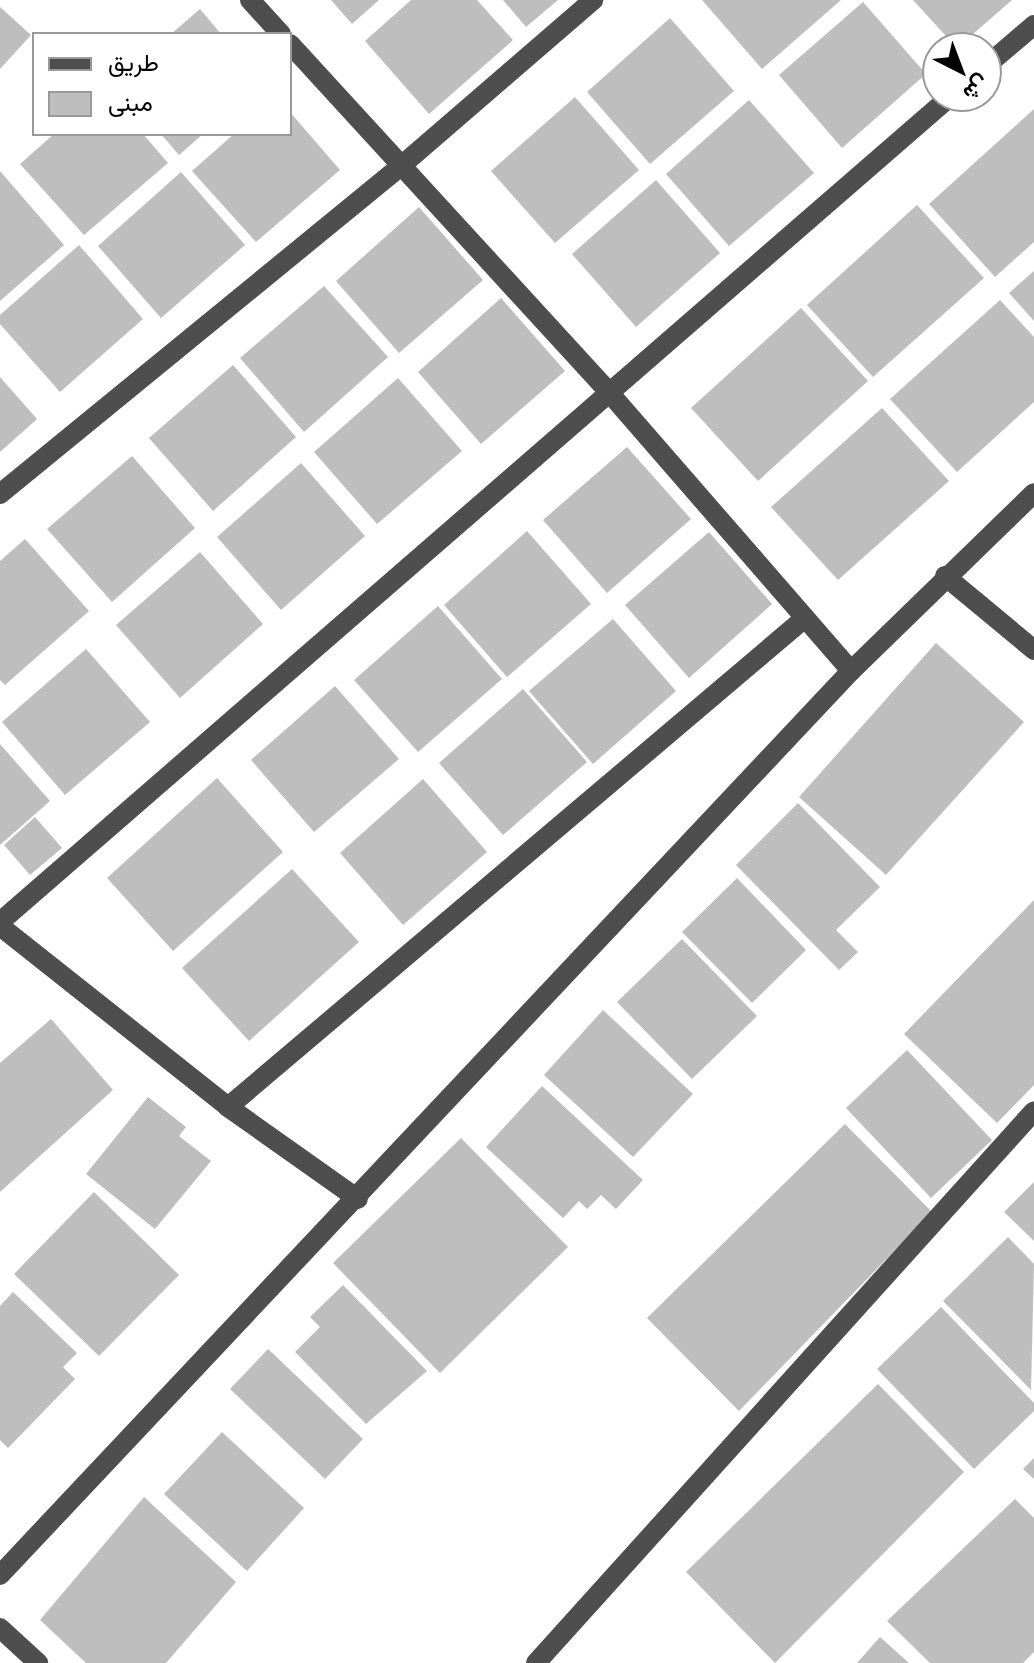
<!DOCTYPE html>
<html>
<head>
<meta charset="utf-8">
<style>
  body { margin:0 }
  #map { position:relative; width:1034px; height:1663px; overflow:hidden; background:#fff; font-family:Manrope,Vazirmatn,sans-serif }
  div>[style] { position:absolute }
  .building>* { inset:0; background:#bebebe }
  .minor>* { height:20px; margin:-10px; padding:0 10px; transform-origin:10px; border-radius:10px; background:#4e4e4e }
  span { translate:-50% -50%; white-space:nowrap; text-align:center; line-height:1.15; -webkit-text-stroke:6px #fff; paint-order:stroke }
  .legend { position:absolute; left:32px; top:32px; width:260px; height:104px; box-sizing:border-box; background:#fff; border:2px solid #999; margin:0; padding:10px 14px; list-style:none; font-size:24px; color:#000 }
  .legend li { display:flex; align-items:center; gap:16px; height:40px }
  .legend b { width:40px; border:2px solid #999 }
  .north { position:absolute; left:922px; top:32px; width:80px; height:80px; box-sizing:border-box; background:#fff; border:2px solid #999; border-radius:50%; rotate:138deg; font-size:22px; font-weight:700; line-height:32px; text-align:center; color:#000 }
  .north::after { content:''; display:block; margin:auto; width:28px; height:36px; background:#000; clip-path:polygon(50% 0,100% 100%,50% 72%,0 100%) }
</style>
</head>
<body>
<div id="map">
  <div class="building">
    <div style="clip-path:polygon(331px 0,379px 0,352px 24px)"></div>
    <div style="clip-path:polygon(411px 0,477px 0,513px 40px,429px 114px,365px 41px)"></div>
    <div style="clip-path:polygon(503px 0,558px 0,526px 27px)"></div>
    <div style="clip-path:polygon(702px 0,841px 0,762px 69px)"></div>
    <div style="clip-path:polygon(913px 0,1012px 0,957px 48px)"></div>
    <div style="clip-path:polygon(863px 2px,926px 74px,842px 148px,779px 75px)"></div>
    <div style="clip-path:polygon(0 7px,31px 35px,0 69px)"></div>
    <div style="clip-path:polygon(200px 9px,221px 34px,171px 34px)"></div>
    <div style="clip-path:polygon(670px 18px,734px 91px,650px 164px,587px 92px)"></div>
    <div style="clip-path:polygon(575px 97px,639px 170px,555px 243px,491px 171px)"></div>
    <div style="clip-path:polygon(749px 100px,814px 173px,729px 246px,666px 174px)"></div>
    <div style="clip-path:polygon(1034px 109px,1034px 242px,995px 277px,929px 204px)"></div>
    <div style="clip-path:polygon(290px 112px,340px 170px,256px 242px,192px 171px,234px 134px,290px 134px)"></div>
    <div style="clip-path:polygon(54px 134px,143px 134px,168px 163px,84px 235px,20px 164px)"></div>
    <div style="clip-path:polygon(161px 134px,203px 134px,179px 155px)"></div>
    <div style="clip-path:polygon(0 171px,64px 245px,0 301px)"></div>
    <div style="clip-path:polygon(181px 172px,245px 245px,161px 318px,98px 246px)"></div>
    <div style="clip-path:polygon(656px 180px,720px 253px,636px 327px,572px 254px)"></div>
    <div style="clip-path:polygon(917px 205px,984px 278px,873px 377px,807px 305px)"></div>
    <div style="clip-path:polygon(419px 207px,483px 280px,399px 353px,336px 281px)"></div>
    <div style="clip-path:polygon(79px 245px,143px 319px,60px 392px,0 324px,0 315px)"></div>
    <div style="clip-path:polygon(1034px 271px,1034px 321px,1009px 293px)"></div>
    <div style="clip-path:polygon(324px 286px,388px 357px,304px 432px,240px 358px)"></div>
    <div style="clip-path:polygon(501px 298px,565px 371px,481px 444px,418px 372px)"></div>
    <div style="clip-path:polygon(1000px 300px,1034px 337px,1034px 402px,957px 472px,890px 399px)"></div>
    <div style="clip-path:polygon(801px 308px,868px 381px,758px 481px,691px 408px)"></div>
    <div style="clip-path:polygon(233px 365px,296px 437px,213px 511px,149px 438px)"></div>
    <div style="clip-path:polygon(0 377px,37px 419px,0 452px)"></div>
    <div style="clip-path:polygon(398px 378px,462px 451px,377px 524px,314px 452px)"></div>
    <div style="clip-path:polygon(882px 408px,949px 481px,838px 580px,771px 507px)"></div>
    <div style="clip-path:polygon(627px 447px,691px 519px,607px 593px,543px 520px)"></div>
    <div style="clip-path:polygon(132px 456px,195px 528px,112px 602px,47px 529px)"></div>
    <div style="clip-path:polygon(301px 463px,365px 536px,281px 610px,217px 537px)"></div>
    <div style="clip-path:polygon(527px 531px,591px 604px,507px 677px,444px 605px)"></div>
    <div style="clip-path:polygon(709px 532px,772px 604px,689px 678px,625px 605px)"></div>
    <div style="clip-path:polygon(25px 539px,89px 611px,5px 685px,0 680px,0 561px)"></div>
    <div style="clip-path:polygon(200px 552px,263px 624px,180px 698px,116px 625px)"></div>
    <div style="clip-path:polygon(438px 606px,502px 679px,418px 752px,354px 680px)"></div>
    <div style="clip-path:polygon(613px 619px,676px 691px,593px 764px,529px 691px)"></div>
    <div style="clip-path:polygon(936px 643px,1024px 722px,886px 875px,799px 797px)"></div>
    <div style="clip-path:polygon(86px 649px,150px 722px,65px 795px,2px 722px)"></div>
    <div style="clip-path:polygon(335px 686px,399px 759px,314px 832px,251px 760px)"></div>
    <div style="clip-path:polygon(523px 689px,587px 762px,503px 835px,439px 763px)"></div>
    <div style="clip-path:polygon(0 744px,50px 801px,0 845px)"></div>
    <div style="clip-path:polygon(217px 778px,283px 852px,173px 951px,107px 878px)"></div>
    <div style="clip-path:polygon(423px 779px,487px 852px,403px 925px,340px 853px)"></div>
    <div style="clip-path:polygon(798px 803px,880px 887px,836px 930px,858px 952px,839px 970px,736px 865px)"></div>
    <div style="clip-path:polygon(35px 817px,62px 848px,30px 875px,4px 845px)"></div>
    <div style="clip-path:polygon(292px 869px,359px 942px,249px 1041px,182px 968px)"></div>
    <div style="clip-path:polygon(737px 878px,806px 950px,752px 1003px,682px 932px)"></div>
    <div style="clip-path:polygon(1034px 900px,1034px 1085px,997px 1123px,904px 1034px)"></div>
    <div style="clip-path:polygon(682px 939px,757px 1016px,692px 1079px,617px 1002px)"></div>
    <div style="clip-path:polygon(603px 1010px,693px 1094px,633px 1157px,544px 1075px)"></div>
    <div style="clip-path:polygon(51px 1019px,113px 1090px,0 1192px,0 1063px)"></div>
    <div style="clip-path:polygon(907px 1050px,992px 1140px,931px 1198px,846px 1108px)"></div>
    <div style="clip-path:polygon(542px 1086px,643px 1180px,616px 1209px,601px 1195px,587px 1209px,579px 1201px,563px 1218px,486px 1147px)"></div>
    <div style="clip-path:polygon(148px 1097px,186px 1127px,179px 1136px,211px 1161px,155px 1229px,86px 1174px)"></div>
    <div style="clip-path:polygon(845px 1124px,932px 1212px,739px 1411px,647px 1318px)"></div>
    <div style="clip-path:polygon(461px 1138px,568px 1247px,440px 1373px,333px 1263px)"></div>
    <div style="clip-path:polygon(1034px 1182px,1034px 1241px,1004px 1212px)"></div>
    <div style="clip-path:polygon(94px 1192px,179px 1275px,99px 1356px,14px 1274px)"></div>
    <div style="clip-path:polygon(1008px 1237px,1034px 1264px,1031px 1390px,943px 1301px)"></div>
    <div style="clip-path:polygon(343px 1285px,427px 1371px,366px 1424px,295px 1352px,320px 1327px,310px 1317px)"></div>
    <div style="clip-path:polygon(13px 1292px,77px 1353px,63px 1367px,75px 1379px,8px 1448px,0 1440px,0 1306px)"></div>
    <div style="clip-path:polygon(941px 1307px,1034px 1403px,1034px 1411px,974px 1469px,877px 1369px)"></div>
    <div style="clip-path:polygon(268px 1349px,363px 1439px,325px 1479px,230px 1389px)"></div>
    <div style="clip-path:polygon(878px 1384px,964px 1472px,775px 1663px,686px 1572px)"></div>
    <div style="clip-path:polygon(222px 1432px,304px 1508px,247px 1571px,164px 1494px)"></div>
    <div style="clip-path:polygon(1034px 1458px,1034px 1479px,1023px 1469px)"></div>
    <div style="clip-path:polygon(144px 1497px,236px 1582px,166px 1663px,86px 1663px,40px 1620px)"></div>
    <div style="clip-path:polygon(1015px 1499px,1034px 1518px,1034px 1652px,1023px 1663px,930px 1663px,887px 1621px)"></div>
    <div style="clip-path:polygon(880px 1637px,909px 1663px,857px 1663px)"></div>
  </div>
  <div class="minor">
    <div style="left:250px;top:0;width:46px;rotate:47.6deg"></div>
    <div style="left:290px;top:44px;width:469px;rotate:47.5deg"></div>
    <div style="left:607px;top:390px;width:372px;rotate:49deg"></div>
    <div style="left:986px;top:66px;width:63px;rotate:-40.5deg"></div>
    <div style="left:0;top:494px;width:518px;rotate:-39.28deg"></div>
    <div style="left:401px;top:166px;width:254px;rotate:-40.8deg"></div>
    <div style="left:945px;top:576px;width:116px;rotate:39.7deg"></div>
    <div style="left:0;top:922px;width:1260px;rotate:-40.98deg"></div>
    <div style="left:0;top:926px;width:291px;rotate:38.4deg"></div>
    <div style="left:228px;top:1107px;width:159px;rotate:35.3deg"></div>
    <div style="left:228px;top:1107px;width:756px;rotate:-40.28deg"></div>
    <div style="left:0;top:1575px;width:1242px;rotate:-46.73deg"></div>
    <div style="left:851px;top:671px;width:255px;rotate:-44.2deg"></div>
    <div style="left:0;top:1628px;width:52px;rotate:42.6deg"></div>
    <div style="left:536px;top:1663px;width:743px;rotate:-47.94deg"></div>
  </div>
  <ul class="legend">
  <li><b style="height:10px;background:#4e4e4e"></b>طريق</li>
  <li><b style="height:22px;background:#bebebe"></b>مبنى</li>
  </ul>
  <div class="north">ش</div>
</div>
</body>
</html>
